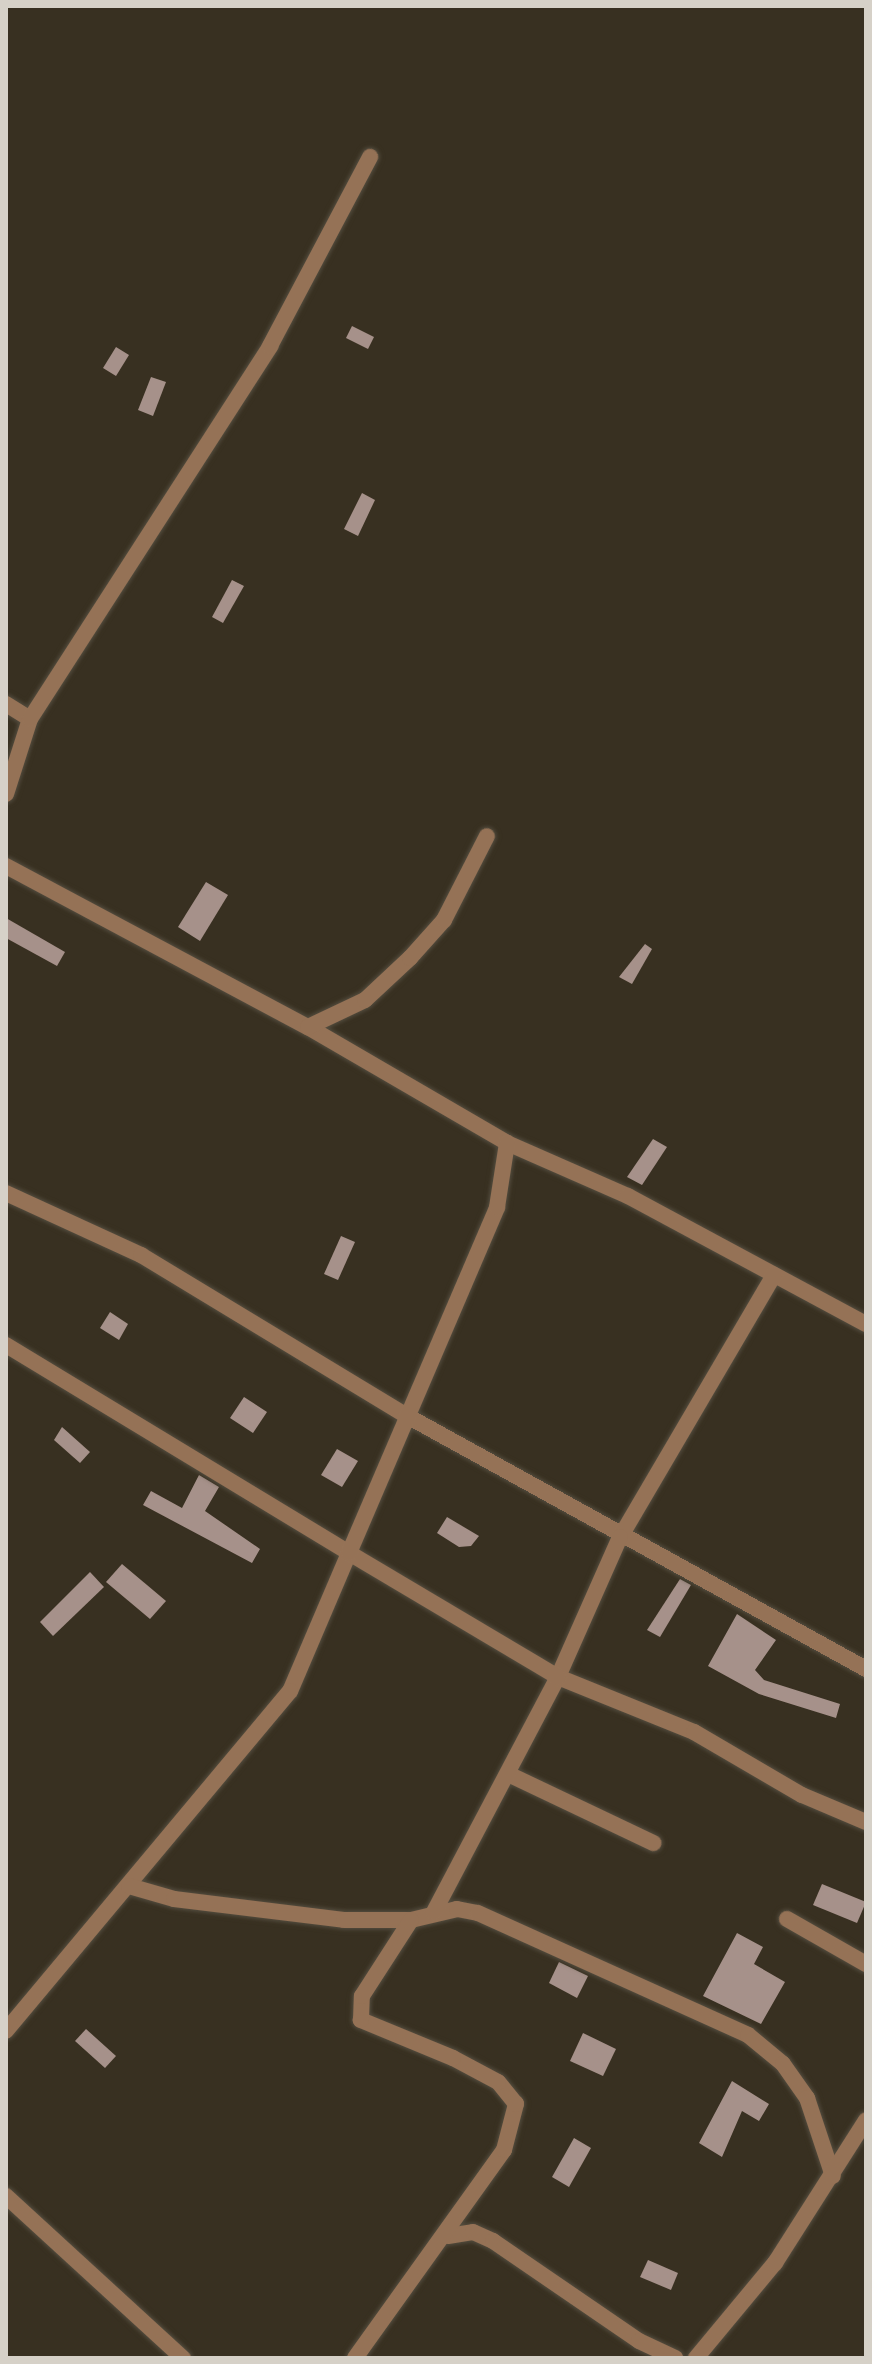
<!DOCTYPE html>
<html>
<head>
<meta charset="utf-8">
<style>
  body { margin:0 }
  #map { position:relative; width:872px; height:2364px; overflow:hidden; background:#383021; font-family:"Open Sans",sans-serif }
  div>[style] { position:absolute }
  .building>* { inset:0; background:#a6918a }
  .roads { filter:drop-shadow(0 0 2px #544d3f) drop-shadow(0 0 2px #544d3f) }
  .minor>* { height:16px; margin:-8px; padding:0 8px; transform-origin:8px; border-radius:8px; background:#957256 }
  span { translate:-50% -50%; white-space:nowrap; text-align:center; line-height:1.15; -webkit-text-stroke:8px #2d2617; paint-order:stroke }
  .frame { position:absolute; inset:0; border:8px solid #d6d1c8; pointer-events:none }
</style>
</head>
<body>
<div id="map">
  <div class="building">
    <div style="clip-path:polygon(352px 326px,374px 337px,368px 349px,346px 338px)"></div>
    <div style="clip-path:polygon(116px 347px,129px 355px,116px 376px,103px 368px)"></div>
    <div style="clip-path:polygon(151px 377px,166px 382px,153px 416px,138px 410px)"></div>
    <div style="clip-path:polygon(362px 493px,375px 500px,358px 536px,344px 529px)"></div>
    <div style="clip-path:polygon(232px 580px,244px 586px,223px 623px,212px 617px)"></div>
    <div style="clip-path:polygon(206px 882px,228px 895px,200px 941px,178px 927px)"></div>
    <div style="clip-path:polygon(6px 918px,65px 952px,57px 966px,6px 938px)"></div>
    <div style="clip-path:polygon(645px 944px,652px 949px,632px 984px,619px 977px)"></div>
    <div style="clip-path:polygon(653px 1139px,667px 1147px,642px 1185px,627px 1177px)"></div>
    <div style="clip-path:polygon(341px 1236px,355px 1242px,338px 1280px,324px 1274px)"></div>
    <div style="clip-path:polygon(110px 1312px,128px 1324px,119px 1340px,100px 1328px)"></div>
    <div style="clip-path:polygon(244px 1397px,267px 1412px,253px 1433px,230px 1418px)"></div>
    <div style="clip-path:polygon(62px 1427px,90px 1452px,80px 1463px,54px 1440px)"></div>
    <div style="clip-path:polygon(337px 1449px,358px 1461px,342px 1487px,321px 1475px)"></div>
    <div style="clip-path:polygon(199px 1475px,219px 1487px,205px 1511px,260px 1549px,252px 1563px,143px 1505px,151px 1491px,182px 1508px)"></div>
    <div style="clip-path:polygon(447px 1517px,479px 1536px,471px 1546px,459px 1547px,437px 1533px)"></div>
    <div style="clip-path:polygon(122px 1564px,166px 1601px,150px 1619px,106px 1582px)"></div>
    <div style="clip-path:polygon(90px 1572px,104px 1587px,53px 1636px,40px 1622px)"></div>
    <div style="clip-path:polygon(680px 1579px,691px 1585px,660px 1637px,647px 1630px)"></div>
    <div style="clip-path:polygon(737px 1614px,776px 1640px,755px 1670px,764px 1680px,840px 1704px,836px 1718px,759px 1694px,708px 1666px)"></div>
    <div style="clip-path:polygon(822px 1884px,866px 1902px,857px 1923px,813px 1905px)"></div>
    <div style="clip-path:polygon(737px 1933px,763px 1947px,754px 1964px,785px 1982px,761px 2024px,703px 1996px)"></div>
    <div style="clip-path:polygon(559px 1962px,588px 1976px,577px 1998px,549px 1983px)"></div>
    <div style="clip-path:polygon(86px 2029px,116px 2056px,105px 2068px,75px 2041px)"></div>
    <div style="clip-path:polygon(583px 2033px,616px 2049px,603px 2076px,570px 2061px)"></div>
    <div style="clip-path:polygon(732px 2081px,769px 2104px,759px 2121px,742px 2111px,722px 2157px,699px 2143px)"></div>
    <div style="clip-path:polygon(574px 2138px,591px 2148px,569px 2187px,552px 2177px)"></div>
    <div style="clip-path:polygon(648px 2260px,678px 2273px,671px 2290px,640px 2277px)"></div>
  </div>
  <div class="roads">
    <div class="minor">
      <div style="left:6px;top:704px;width:28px;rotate:32deg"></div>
      <div style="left:6px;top:794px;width:79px;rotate:-72.3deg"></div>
      <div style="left:30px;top:719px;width:444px;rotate:-57.2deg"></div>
      <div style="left:270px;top:346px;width:214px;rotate:-62.1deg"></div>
      <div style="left:6px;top:866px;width:342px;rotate:28.1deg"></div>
      <div style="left:308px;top:1027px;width:230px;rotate:30.2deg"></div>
      <div style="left:507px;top:1143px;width:132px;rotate:23.7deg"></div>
      <div style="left:628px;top:1196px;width:270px;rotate:28.3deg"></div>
      <div style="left:308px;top:1027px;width:63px;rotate:-25.3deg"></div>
      <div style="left:365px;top:1000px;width:62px;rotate:-43deg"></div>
      <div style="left:410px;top:958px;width:51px;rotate:-48.2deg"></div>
      <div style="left:444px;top:920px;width:94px;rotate:-62.9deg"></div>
      <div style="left:6px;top:1193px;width:149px;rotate:24.7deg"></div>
      <div style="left:141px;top:1255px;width:313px;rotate:31.2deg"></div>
      <div style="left:409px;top:1417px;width:522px;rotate:28.87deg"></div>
      <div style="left:774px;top:1275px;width:304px;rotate:120.4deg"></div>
      <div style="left:620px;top:1537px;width:153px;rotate:113.9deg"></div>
      <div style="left:558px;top:1677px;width:147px;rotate:22deg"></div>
      <div style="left:694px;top:1732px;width:125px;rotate:30.3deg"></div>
      <div style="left:802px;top:1795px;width:69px;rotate:22.9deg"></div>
      <div style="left:6px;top:1345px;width:401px;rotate:31.2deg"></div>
      <div style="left:349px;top:1553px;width:150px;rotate:113.1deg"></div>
      <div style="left:290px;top:1691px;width:443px;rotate:129.9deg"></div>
      <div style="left:508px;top:1774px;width:161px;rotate:25.4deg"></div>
      <div style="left:129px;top:1886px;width:47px;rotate:16.1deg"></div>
      <div style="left:174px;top:1899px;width:171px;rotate:7deg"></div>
      <div style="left:344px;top:1920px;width:67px"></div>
      <div style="left:411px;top:1920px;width:47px;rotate:-13.4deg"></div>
      <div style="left:457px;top:1909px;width:21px;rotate:11deg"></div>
      <div style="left:478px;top:1913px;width:296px;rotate:24.3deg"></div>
      <div style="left:748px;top:2035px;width:45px;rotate:39.6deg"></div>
      <div style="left:783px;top:2064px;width:42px;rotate:54.8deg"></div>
      <div style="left:807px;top:2098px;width:82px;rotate:71.6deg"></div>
      <div style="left:434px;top:1912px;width:266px;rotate:-62.2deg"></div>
      <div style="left:558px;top:1677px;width:243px;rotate:-149.3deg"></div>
      <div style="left:349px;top:1553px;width:376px;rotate:-66.8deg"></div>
      <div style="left:497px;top:1207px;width:65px;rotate:-81.1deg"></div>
      <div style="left:787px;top:1919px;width:91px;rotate:29.7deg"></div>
      <div style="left:6px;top:2196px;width:240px;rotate:42.5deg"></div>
      <div style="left:448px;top:2236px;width:25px;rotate:-9deg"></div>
      <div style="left:473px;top:2232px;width:22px;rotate:24deg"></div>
      <div style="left:493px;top:2241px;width:177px;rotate:34.4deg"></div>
      <div style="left:639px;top:2341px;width:40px;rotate:25deg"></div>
      <div style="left:355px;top:2358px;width:256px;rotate:-54.4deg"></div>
      <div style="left:504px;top:2150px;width:48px;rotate:-75.4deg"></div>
      <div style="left:516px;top:2104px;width:28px;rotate:-129deg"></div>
      <div style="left:498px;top:2082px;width:51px;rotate:-151.9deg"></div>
      <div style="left:453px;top:2058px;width:100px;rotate:-157.6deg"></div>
      <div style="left:361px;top:2020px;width:24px;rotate:-88deg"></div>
      <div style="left:362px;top:1996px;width:90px;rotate:-57.2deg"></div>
      <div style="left:696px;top:2358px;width:124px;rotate:-50.3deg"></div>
      <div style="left:775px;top:2263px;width:169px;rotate:-57.5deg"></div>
    </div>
  </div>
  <div class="frame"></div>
</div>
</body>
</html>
